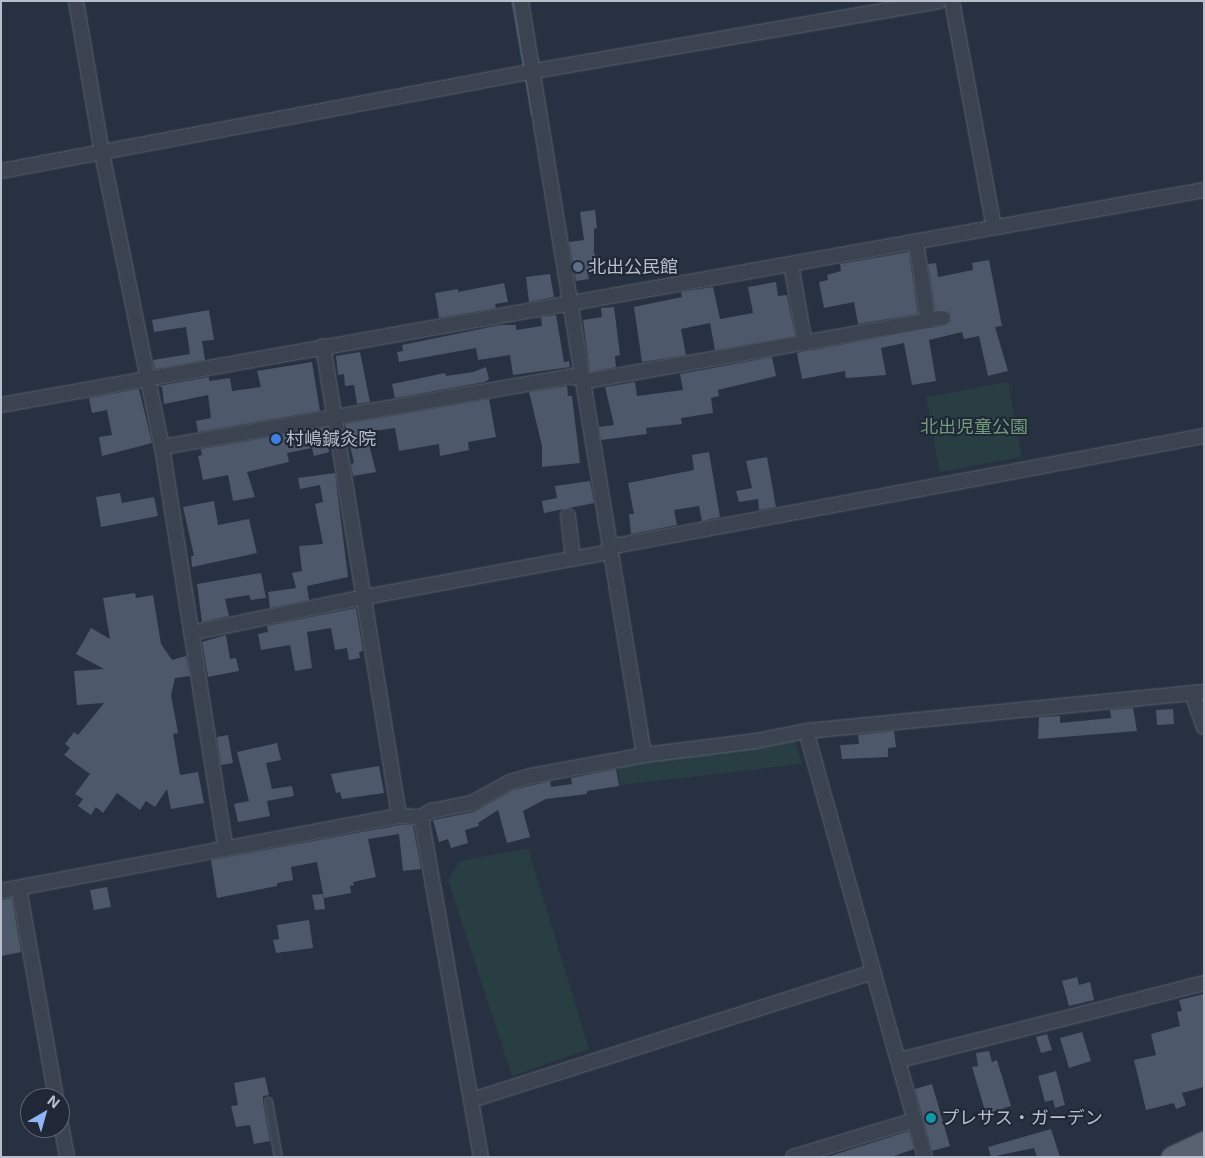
<!DOCTYPE html>
<html>
<head>
<meta charset="utf-8">
<style>
  body { margin:0 }
  #map { position:relative; width:1205px; height:1158px; overflow:hidden; background:#273141; font-family:Inter,"Noto Sans JP",sans-serif }
  div>[style] { position:absolute }
  .green>* { inset:0; background:#293e42 }
  .stream>* { height:4px; margin:-2px; padding:0 2px; transform-origin:2px; border-radius:2px; background:#3d4e6a }
  .building>* { inset:0; background:#4d586a }
  .roads { filter:drop-shadow(0 0 1px #59616e) drop-shadow(0 0 1px #59616e) }
  .service>* { height:7px; margin:-3.5px; padding:0 3.5px; transform-origin:3.5px; border-radius:3.5px; background:#3b4351 }
  .minor>* { height:14px; margin:-7px; padding:0 7px; transform-origin:7px; border-radius:7px; background:#3b4351 }
  .primary>* { height:21px; margin:-10.5px; padding:0 10.5px; transform-origin:10.5px; border-radius:10.5px; background:#596271 }
  .dots>* { width:14px; height:14px; translate:-50% -50%; box-sizing:border-box; border:2px solid #202837; border-radius:50% }
  span { translate:-50% -50%; white-space:nowrap; text-align:center; line-height:1.15; -webkit-text-stroke:4px #202837; paint-order:stroke }
  .poi-label { font-size:18px; color:#b8bfcb }
  .left { translate:0 -50%; text-align:left }
  .park-label { font-size:18px; color:#709c7c }
  .frame { position:absolute; inset:0; border:2px solid #b8bfcb; pointer-events:none }
  .north { position:absolute; left:20px; top:1088px; width:50px; height:50px; box-sizing:border-box; background:#202837; border:1px solid #5d6472; border-radius:50%; rotate:38deg; font-size:14px; font-weight:700; line-height:20px; text-align:center; color:#b8bfcb }
  .north::after { content:''; display:block; margin:auto; width:18px; height:22px; background:#92b5f6; clip-path:polygon(50% 0,100% 100%,50% 72%,0 100%) }
</style>
</head>
<body>
<div id="map">
  <div class="green">
    <div style="clip-path:polygon(1008px 382px,1022px 457px,940px 472px,926px 397px)"></div>
    <div style="clip-path:polygon(795px 741px,802px 764px,620px 785px,617px 766px)"></div>
    <div style="clip-path:polygon(528px 848px,589px 1049px,512px 1076px,448px 880px,460px 861px)"></div>
  </div>
  <div class="stream">
    <div style="left:513px;top:1px;width:116px;rotate:80deg"></div>
  </div>
  <div class="building">
    <div style="clip-path:polygon(595px 210px,597px 228px,594px 229px,594px 252px,599px 267px,587px 269px,589px 279px,576px 281px,569px 242px,584px 240px,580px 212px)"></div>
    <div style="clip-path:polygon(909px 252px,918px 314px,858px 324px,854px 302px,824px 308px,819px 282px,828px 280px,827px 275px,841px 271px,840px 264px)"></div>
    <div style="clip-path:polygon(989px 260px,1002px 326px,995px 327px,1008px 371px,988px 376px,979px 336px,964px 339px,962px 332px,929px 340px,936px 381px,912px 385px,904px 343px,881px 348px,886px 375px,846px 378px,845px 371px,802px 379px,797px 353px,947px 325px,951px 321px,950px 313px,935px 310px,928px 264px,936px 263px,938px 277px,973px 270px,972px 263px)"></div>
    <div style="clip-path:polygon(550px 274px,554px 297px,529px 302px,526px 277px)"></div>
    <div style="clip-path:polygon(776px 282px,778px 296px,787px 295px,795px 336px,715px 350px,710px 323px,681px 329px,686px 355px,642px 362px,634px 307px,682px 297px,681px 292px,713px 287px,720px 319px,753px 313px,748px 287px)"></div>
    <div style="clip-path:polygon(504px 283px,508px 302px,495px 304px,496px 308px,439px 318px,435px 293px,458px 289px,458px 292px)"></div>
    <div style="clip-path:polygon(614px 307px,620px 355px,615px 356px,616px 367px,590px 372px,583px 320px,602px 317px,601px 308px)"></div>
    <div style="clip-path:polygon(209px 310px,214px 340px,202px 341px,205px 360px,155px 369px,153px 360px,190px 354px,186px 327px,154px 332px,152px 320px)"></div>
    <div style="clip-path:polygon(556px 315px,564px 362px,569px 361px,570px 367px,513px 375px,510px 355px,478px 360px,476px 348px,399px 362px,397px 352px,403px 351px,402px 345px,500px 325px,516px 325px,516px 330px,542px 326px,541px 317px)"></div>
    <div style="clip-path:polygon(360px 352px,370px 402px,357px 404px,354px 385px,345px 386px,344px 374px,338px 375px,336px 356px)"></div>
    <div style="clip-path:polygon(772px 357px,776px 376px,718px 390px,719px 396px,711px 398px,713px 413px,681px 418px,682px 424px,646px 428px,647px 434px,601px 440px,599px 427px,614px 425px,605px 387px,635px 382px,637px 396px,683px 390px,680px 374px)"></div>
    <div style="clip-path:polygon(312px 362px,320px 411px,198px 432px,196px 421px,211px 418px,208px 395px,164px 404px,162px 387px,158px 386px,209px 377px,209px 381px,230px 378px,232px 391px,261px 387px,257px 371px)"></div>
    <div style="clip-path:polygon(486px 367px,489px 379px,485px 382px,395px 398px,392px 384px,445px 373px,446px 376px,473px 372px)"></div>
    <div style="clip-path:polygon(567px 386px,568px 396px,572px 396px,580px 463px,542px 467px,542px 446px,529px 392px)"></div>
    <div style="clip-path:polygon(139px 389px,152px 443px,102px 456px,99px 437px,112px 435px,107px 410px,92px 413px,89px 398px)"></div>
    <div style="clip-path:polygon(489px 399px,496px 437px,468px 442px,469px 450px,440px 456px,439px 444px,399px 451px,395px 428px,366px 432px,376px 472px,353px 476px,351px 464px,354px 463px,345px 424px)"></div>
    <div style="clip-path:polygon(327px 427px,329px 452px,314px 456px,312px 448px,287px 453px,289px 462px,247px 472px,255px 497px,233px 501px,228px 475px,203px 480px,198px 456px,202px 455px,201px 449px)"></div>
    <div style="clip-path:polygon(709px 452px,720px 517px,702px 521px,699px 506px,674px 510px,677px 525px,631px 534px,629px 514px,634px 514px,628px 483px,694px 470px,692px 455px)"></div>
    <div style="clip-path:polygon(767px 457px,776px 507px,759px 510px,758px 499px,739px 502px,736px 491px,752px 488px,746px 461px)"></div>
    <div style="clip-path:polygon(335px 473px,348px 577px,307px 586px,309px 600px,270px 608px,268px 592px,296px 588px,292px 573px,302px 571px,299px 546px,323px 544px,315px 504px,323px 502px,320px 485px,300px 489px,298px 478px)"></div>
    <div style="clip-path:polygon(590px 481px,594px 503px,544px 513px,542px 501px,557px 498px,555px 486px)"></div>
    <div style="clip-path:polygon(120px 493px,122px 503px,154px 497px,158px 516px,101px 527px,96px 497px)"></div>
    <div style="clip-path:polygon(214px 501px,218px 525px,249px 519px,257px 553px,192px 567px,191px 556px,194px 556px,183px 507px)"></div>
    <div style="clip-path:polygon(261px 573px,266px 598px,251px 600px,249px 595px,225px 599px,229px 616px,202px 622px,197px 584px)"></div>
    <div style="clip-path:polygon(135px 593px,136px 598px,153px 595px,161px 644px,172px 660px,186px 656px,190px 676px,175px 678px,171px 695px,178px 733px,173px 734px,180px 775px,198px 772px,204px 803px,171px 809px,167px 789px,155px 807px,146px 801px,140px 810px,117px 793px,103px 813px,96px 807px,91px 815px,78px 806px,83px 799px,75px 794px,90px 774px,64px 755px,70px 748px,65px 744px,74px 732px,78px 735px,104px 703px,77px 705px,74px 671px,104px 669px,76px 654px,91px 628px,110px 639px,103px 598px)"></div>
    <div style="clip-path:polygon(356px 608px,363px 651px,359px 652px,360px 658px,349px 660px,347px 648px,335px 650px,331px 628px,307px 632px,312px 668px,295px 671px,290px 645px,261px 650px,258px 634px,268px 632px,267px 626px)"></div>
    <div style="clip-path:polygon(226px 635px,230px 659px,236px 658px,239px 671px,208px 677px,202px 642px)"></div>
    <div style="clip-path:polygon(1133px 708px,1137px 731px,1038px 739px,1039px 717px,1060px 716px,1060px 723px,1111px 718px,1110px 710px)"></div>
    <div style="clip-path:polygon(1173px 709px,1174px 724px,1157px 725px,1156px 710px)"></div>
    <div style="clip-path:polygon(894px 731px,896px 747px,888px 748px,888px 757px,842px 759px,840px 745px,859px 744px,858px 735px)"></div>
    <div style="clip-path:polygon(228px 735px,233px 763px,221px 765px,217px 737px)"></div>
    <div style="clip-path:polygon(277px 743px,281px 760px,266px 763px,272px 789px,292px 786px,294px 796px,267px 801px,270px 816px,238px 822px,234px 804px,249px 801px,237px 752px)"></div>
    <div style="clip-path:polygon(379px 766px,384px 793px,342px 799px,340px 792px,336px 793px,331px 774px)"></div>
    <div style="clip-path:polygon(616px 769px,619px 786px,587px 791px,587px 794px,546px 799px,523px 811px,530px 837px,507px 843px,498px 810px,478px 823px,479px 826px,465px 830px,468px 843px,451px 848px,448px 839px,439px 842px,433px 820px,474px 812px,513px 790px,533px 785px,550px 781px,551px 787px,572px 784px,571px 778px)"></div>
    <div style="clip-path:polygon(400px 825px,413px 825px,421px 869px,403px 871px,399px 834px,368px 839px,376px 877px,353px 882px,354px 885px,350px 886px,351px 893px,324px 898px,317px 862px,291px 867px,293px 880px,277px 883px,277px 886px,217px 898px,211px 860px)"></div>
    <div style="clip-path:polygon(107px 887px,111px 907px,94px 910px,90px 890px)"></div>
    <div style="clip-path:polygon(323px 894px,325px 909px,315px 910px,312px 895px)"></div>
    <div style="clip-path:polygon(12px 898px,21px 952px,1px 956px,1px 900px)"></div>
    <div style="clip-path:polygon(309px 920px,313px 948px,276px 953px,273px 940px,279px 939px,277px 925px)"></div>
    <div style="clip-path:polygon(1077px 977px,1079px 985px,1090px 982px,1094px 1000px,1069px 1006px,1062px 981px)"></div>
    <div style="clip-path:polygon(1204px 994px,1204px 1087px,1182px 1093px,1186px 1105px,1176px 1109px,1174px 1103px,1146px 1110px,1134px 1060px,1156px 1055px,1151px 1034px,1180px 1026px,1177px 1012px,1182px 1011px,1179px 1000px)"></div>
    <div style="clip-path:polygon(1082px 1032px,1091px 1061px,1069px 1068px,1060px 1038px)"></div>
    <div style="clip-path:polygon(1047px 1034px,1052px 1050px,1041px 1053px,1036px 1037px)"></div>
    <div style="clip-path:polygon(989px 1051px,992px 1062px,997px 1060px,1011px 1106px,986px 1114px,972px 1067px,978px 1066px,976px 1053px)"></div>
    <div style="clip-path:polygon(1056px 1071px,1065px 1105px,1055px 1108px,1053px 1100px,1045px 1102px,1038px 1076px)"></div>
    <div style="clip-path:polygon(265px 1077px,269px 1095px,263px 1096px,263px 1102px,270px 1141px,254px 1144px,250px 1125px,236px 1127px,231px 1106px,238px 1105px,234px 1083px)"></div>
    <div style="clip-path:polygon(932px 1084px,950px 1146px,932px 1151px,915px 1089px)"></div>
    <div style="clip-path:polygon(1051px 1129px,1060px 1157px,1037px 1157px,1034px 1148px,991px 1157px,988px 1147px)"></div>
    <div style="clip-path:polygon(909px 1131px,914px 1149px,891px 1157px,827px 1157px)"></div>
  </div>
  <div class="roads">
    <div class="service">
      <div style="left:268px;top:1101px;width:57px;rotate:79.9deg"></div>
    </div>
    <div class="minor">
      <div style="left:76px;top:1px;width:154px;rotate:80.3deg"></div>
      <div style="left:102px;top:153px;width:300px;rotate:78.5deg"></div>
      <div style="left:162px;top:447px;width:407px;rotate:81deg"></div>
      <div style="left:521px;top:1px;width:764px;rotate:80.73deg"></div>
      <div style="left:952px;top:1px;width:230px;rotate:79.5deg"></div>
      <div style="left:1px;top:171px;width:537px;rotate:-10.62deg"></div>
      <div style="left:529px;top:72px;width:416px;rotate:-9.8deg"></div>
      <div style="left:791px;top:264px;width:81px;rotate:80.1deg"></div>
      <div style="left:929px;top:319px;width:14px;rotate:-4deg"></div>
      <div style="left:323px;top:346px;width:476px;rotate:80.8deg"></div>
      <div style="left:1px;top:405px;width:1222px;rotate:-10.13deg"></div>
      <div style="left:162px;top:447px;width:415px;rotate:-9.8deg"></div>
      <div style="left:571px;top:376px;width:17px;rotate:17deg"></div>
      <div style="left:587px;top:381px;width:346px;rotate:-10deg"></div>
      <div style="left:928px;top:321px;width:80px;rotate:-98.6deg"></div>
      <div style="left:568px;top:516px;width:42px;rotate:83.2deg"></div>
      <div style="left:609px;top:547px;width:605px;rotate:-10.57deg"></div>
      <div style="left:191px;top:633px;width:183px;rotate:-11.7deg"></div>
      <div style="left:370px;top:596px;width:244px;rotate:-10.4deg"></div>
      <div style="left:1192px;top:693px;width:36px;rotate:71deg"></div>
      <div style="left:806px;top:731px;width:442px;rotate:74.4deg"></div>
      <div style="left:421px;top:817px;width:12px;rotate:-31deg"></div>
      <div style="left:431px;top:811px;width:42px;rotate:-11deg"></div>
      <div style="left:472px;top:803px;width:43px;rotate:-28.9deg"></div>
      <div style="left:510px;top:782px;width:22px;rotate:-16deg"></div>
      <div style="left:531px;top:776px;width:115px;rotate:-10.5deg"></div>
      <div style="left:644px;top:755px;width:113px;rotate:-7.1deg"></div>
      <div style="left:756px;top:741px;width:51px;rotate:-11.3deg"></div>
      <div style="left:806px;top:731px;width:400px;rotate:-5.6deg"></div>
      <div style="left:421px;top:817px;width:345px;rotate:80deg"></div>
      <div style="left:19px;top:888px;width:213px;rotate:80deg"></div>
      <div style="left:1px;top:891px;width:405px;rotate:-10.7deg"></div>
      <div style="left:399px;top:816px;width:22px;rotate:3deg"></div>
      <div style="left:900px;top:1060px;width:314px;rotate:-14.2deg"></div>
      <div style="left:472px;top:1100px;width:421px;rotate:-17.7deg"></div>
      <div style="left:60px;top:1120px;width:38px;rotate:79deg"></div>
      <div style="left:793px;top:1157px;width:127px;rotate:-16.9deg"></div>
    </div>
    <div class="primary">
      <div style="left:1172px;top:1157px;width:35px;rotate:-25deg"></div>
    </div>
  </div>
  <div class="dots">
    <div style="left:578px;top:267px;background:#5c6f8a"></div>
    <div style="left:276px;top:439px;background:#3f7fe0"></div>
    <div style="left:931px;top:1118px;background:#0f9aa8"></div>
  </div>
  <div class="poi-label">
    <span class="left" style="left:588px;top:267px">北出公民館</span>
    <span class="left" style="left:286px;top:439px">村嶋鍼灸院</span>
    <span class="left" style="left:941px;top:1118px">プレサス・ガーデン</span>
  </div>
  <div class="park-label">
    <span style="left:974px;top:427px">北出児童公園</span>
  </div>
  <div class="frame"></div>
  <div class="north">N</div>
</div>
</body>
</html>
